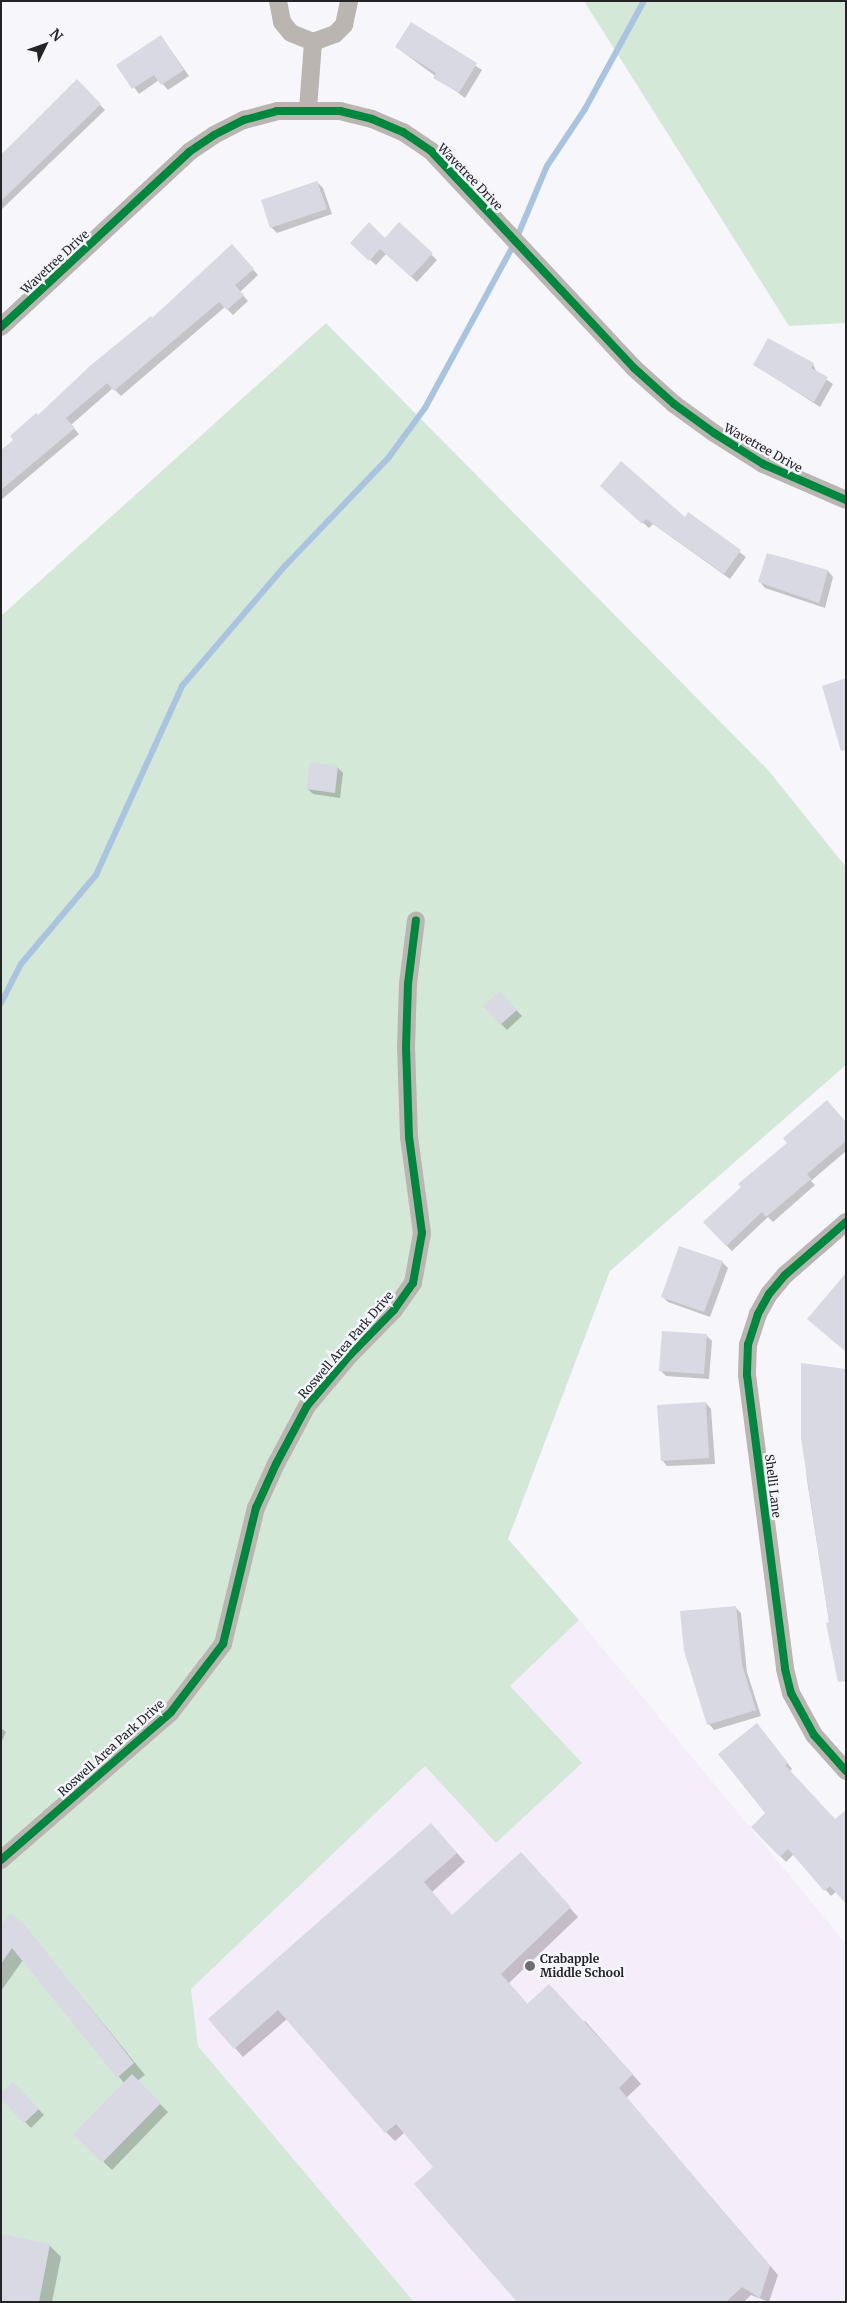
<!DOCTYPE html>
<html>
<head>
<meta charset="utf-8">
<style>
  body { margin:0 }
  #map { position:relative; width:847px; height:2303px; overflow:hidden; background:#f6f6fb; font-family:Merriweather,serif }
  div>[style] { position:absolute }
  .education>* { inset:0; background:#f5edf9 }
  .green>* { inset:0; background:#d4e8d8 }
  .shadow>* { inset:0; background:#0003 }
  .stream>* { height:6px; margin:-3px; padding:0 3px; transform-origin:3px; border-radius:3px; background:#a8c4e0 }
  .building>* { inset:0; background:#d9d9e4 }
  .street>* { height:18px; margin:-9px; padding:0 9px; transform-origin:9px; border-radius:9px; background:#bbb5b2 }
  .cycleway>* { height:8px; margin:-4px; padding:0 4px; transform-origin:4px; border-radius:4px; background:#00873e }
  .dots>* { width:14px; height:14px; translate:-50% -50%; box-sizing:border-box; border:2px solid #f5f5fc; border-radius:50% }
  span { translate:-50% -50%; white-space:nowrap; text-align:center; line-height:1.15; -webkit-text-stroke:5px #f5f5fc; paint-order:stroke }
  .street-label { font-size:12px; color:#242427 }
  .poi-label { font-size:12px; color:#242427; font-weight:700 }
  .left { translate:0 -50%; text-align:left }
  .frame { position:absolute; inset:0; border:2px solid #242427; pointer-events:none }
  .north { position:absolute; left:20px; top:20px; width:50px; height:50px; -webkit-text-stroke:4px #f5f5fc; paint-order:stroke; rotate:48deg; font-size:14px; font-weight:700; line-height:20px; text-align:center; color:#242427 }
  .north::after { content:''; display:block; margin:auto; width:18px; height:22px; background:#242427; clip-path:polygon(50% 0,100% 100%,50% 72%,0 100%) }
</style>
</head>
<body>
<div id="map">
  <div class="education">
    <div style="clip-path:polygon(579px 1620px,846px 1944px,846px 2302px,414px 2302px,198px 2046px,191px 1989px)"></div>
  </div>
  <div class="green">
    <div style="clip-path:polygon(584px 1px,846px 1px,846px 323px,789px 326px)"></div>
    <div style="clip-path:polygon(326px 323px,768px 770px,846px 867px,846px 1065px,610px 1271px,508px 1539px,579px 1620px,510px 1686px,582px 1763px,496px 1843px,425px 1766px,191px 1989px,198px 2046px,414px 2302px,1px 2302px,1px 616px)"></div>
  </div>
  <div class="shadow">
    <div style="clip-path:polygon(411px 24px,482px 70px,465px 98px,396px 47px)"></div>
    <div style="clip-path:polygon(161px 36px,189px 76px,168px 90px,159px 80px,139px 94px,118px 65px)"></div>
    <div style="clip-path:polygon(77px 81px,105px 110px,1px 210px,1px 155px)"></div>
    <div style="clip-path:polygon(317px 182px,323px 188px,332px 214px,277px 233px,271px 227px)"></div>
    <div style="clip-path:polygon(399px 224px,437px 260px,417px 282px,386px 254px,376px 265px,357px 248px,385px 239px)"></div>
    <div style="clip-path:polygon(237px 252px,258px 275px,240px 292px,248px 301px,233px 315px,225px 307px,121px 396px,113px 388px,71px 425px,79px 434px,1px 500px,1px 452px,152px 320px)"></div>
    <div style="clip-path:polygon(813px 364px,817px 373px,833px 384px,820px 407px,755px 365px)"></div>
    <div style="clip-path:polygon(607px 492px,685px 519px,689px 514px,746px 557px,730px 579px,653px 524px,649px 528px)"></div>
    <div style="clip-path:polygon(828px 571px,833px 577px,825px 608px,765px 588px,760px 582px)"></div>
    <div style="clip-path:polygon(337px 767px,343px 773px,340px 798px,313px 794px,308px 789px)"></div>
    <div style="clip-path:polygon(505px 998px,522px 1016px,507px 1030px,484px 1006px)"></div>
    <div style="clip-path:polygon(846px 1123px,846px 1151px,811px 1181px,815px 1185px,773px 1222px,768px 1217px,732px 1251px,726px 1245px)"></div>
    <div style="clip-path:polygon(722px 1262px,728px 1268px,710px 1317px,668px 1302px,662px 1296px)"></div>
    <div style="clip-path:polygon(706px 1335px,712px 1341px,709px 1379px,666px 1376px,660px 1370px)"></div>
    <div style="clip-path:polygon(706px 1403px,711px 1409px,715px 1464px,667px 1466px,662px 1460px)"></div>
    <div style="clip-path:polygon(803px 1438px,837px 1672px,807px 1480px)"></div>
    <div style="clip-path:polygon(735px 1607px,741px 1613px,747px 1672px,761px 1716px,714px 1730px,709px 1724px)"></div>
    <div style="clip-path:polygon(1px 1728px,6px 1732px,1px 1743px)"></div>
    <div style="clip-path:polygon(762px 1731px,792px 1769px,789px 1772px,837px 1891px,831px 1896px,794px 1854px,786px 1862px,752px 1827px,767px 1813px)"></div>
    <div style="clip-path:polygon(439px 1833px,465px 1862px,432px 1892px,452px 1916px,529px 1862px,578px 1917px,509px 1983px,528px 2005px,582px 2024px,585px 2021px,641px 2084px,626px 2098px,778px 2275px,769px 2302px,751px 2295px,744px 2302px,521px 2302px,434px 2167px,404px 2133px,395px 2141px,386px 2132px,287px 2019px,243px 2057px,235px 2048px)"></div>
    <div style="clip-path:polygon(24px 1926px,145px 2075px,137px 2081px,168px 2112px,112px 2170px,75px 2134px,125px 2084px,23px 1960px,1px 1991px,1px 1927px)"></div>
    <div style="clip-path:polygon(13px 2083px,44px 2115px,31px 2128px,1px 2097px)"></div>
    <div style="clip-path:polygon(49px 2245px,61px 2257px,52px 2302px,1px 2302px)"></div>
  </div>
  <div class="stream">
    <div style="left:1px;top:1003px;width:44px;rotate:-62.9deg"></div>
    <div style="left:21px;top:964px;width:116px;rotate:-49.9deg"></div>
    <div style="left:96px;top:875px;width:208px;rotate:-65.5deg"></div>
    <div style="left:182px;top:686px;width:158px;rotate:-49.4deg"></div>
    <div style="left:285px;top:566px;width:151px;rotate:-46.3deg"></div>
    <div style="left:389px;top:457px;width:61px;rotate:-53.7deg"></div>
    <div style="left:425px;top:408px;width:189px;rotate:-61.5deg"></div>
    <div style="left:515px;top:242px;width:82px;rotate:-67.2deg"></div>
    <div style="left:547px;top:166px;width:69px;rotate:-56.3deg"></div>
    <div style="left:585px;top:109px;width:123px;rotate:-61.4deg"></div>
  </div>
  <div class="building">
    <div style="clip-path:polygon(411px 22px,477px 63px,459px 93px,433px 78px,436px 73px,395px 47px)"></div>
    <div style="clip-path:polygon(161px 35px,184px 70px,161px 85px,154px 75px,132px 89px,116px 65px)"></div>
    <div style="clip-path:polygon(77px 79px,101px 104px,1px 201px,1px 155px)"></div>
    <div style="clip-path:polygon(317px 181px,327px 209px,270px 228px,261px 200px)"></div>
    <div style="clip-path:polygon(369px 222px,385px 238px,399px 222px,433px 253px,411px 277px,380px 249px,369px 261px,350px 243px)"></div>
    <div style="clip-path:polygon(232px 244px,254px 269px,235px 285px,244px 295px,227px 310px,219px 302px,114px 391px,107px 383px,66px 418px,75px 428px,1px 490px,1px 450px,13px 440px,10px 436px,36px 413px,38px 415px,91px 365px,151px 316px,152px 318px)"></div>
    <div style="clip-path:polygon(768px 338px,814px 363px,811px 368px,828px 377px,814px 402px,753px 365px)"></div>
    <div style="clip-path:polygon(621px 461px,685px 517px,688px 512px,741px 550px,724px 574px,646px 519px,642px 524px,600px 486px)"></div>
    <div style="clip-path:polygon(767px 553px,828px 570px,819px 603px,758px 582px)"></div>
    <div style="clip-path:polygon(846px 678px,846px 750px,841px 751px,822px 686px)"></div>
    <div style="clip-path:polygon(310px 762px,338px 766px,335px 793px,306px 789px)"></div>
    <div style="clip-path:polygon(500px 991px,517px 1010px,500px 1025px,483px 1006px)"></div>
    <div style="clip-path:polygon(827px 1100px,846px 1122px,846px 1141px,807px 1174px,811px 1179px,766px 1217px,762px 1212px,726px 1246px,703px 1222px,741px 1187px,738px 1184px,787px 1143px,783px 1138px)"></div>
    <div style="clip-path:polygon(679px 1246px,723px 1261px,704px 1312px,661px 1297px)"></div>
    <div style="clip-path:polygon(846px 1273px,846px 1352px,807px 1319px)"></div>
    <div style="clip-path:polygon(662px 1331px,707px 1334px,704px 1374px,659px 1371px)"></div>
    <div style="clip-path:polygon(801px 1363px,846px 1369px,846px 1681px,838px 1682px,826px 1623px,829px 1622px,801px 1438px)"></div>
    <div style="clip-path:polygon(706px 1402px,709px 1458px,661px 1461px,657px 1405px)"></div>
    <div style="clip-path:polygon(736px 1606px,742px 1665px,756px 1710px,707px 1725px,684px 1651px,680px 1611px)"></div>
    <div style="clip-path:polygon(757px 1723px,788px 1763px,785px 1765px,835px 1819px,846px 1810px,846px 1904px,830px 1886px,824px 1891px,788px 1849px,780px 1857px,751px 1827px,765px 1813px,718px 1754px)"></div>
    <div style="clip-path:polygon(431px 1823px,457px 1853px,424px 1882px,452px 1915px,521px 1852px,571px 1907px,501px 1974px,527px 2004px,549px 1984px,633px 2074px,619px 2088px,770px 2266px,760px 2298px,742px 2287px,726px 2302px,517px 2302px,414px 2184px,433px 2167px,396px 2124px,385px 2133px,278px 2010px,234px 2049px,208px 2019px)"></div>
    <div style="clip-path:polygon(10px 1913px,25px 1925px,134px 2063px,117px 2078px,12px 1948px,1px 1964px,1px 1925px)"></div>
    <div style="clip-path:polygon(132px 2074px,161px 2103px,102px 2163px,73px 2134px)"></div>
    <div style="clip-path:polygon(13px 2082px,39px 2109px,24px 2123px,1px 2099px,1px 2093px)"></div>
    <div style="clip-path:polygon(1px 2234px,50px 2244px,39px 2302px,1px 2302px)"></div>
  </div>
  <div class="street">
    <div style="left:278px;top:1px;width:21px;rotate:79deg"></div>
    <div style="left:282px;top:22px;width:14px;rotate:51deg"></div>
    <div style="left:291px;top:33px;width:24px;rotate:22deg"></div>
    <div style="left:313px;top:42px;width:23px;rotate:-20deg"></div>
    <div style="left:335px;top:34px;width:13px;rotate:-45deg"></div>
    <div style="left:344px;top:25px;width:25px;rotate:-78deg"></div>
    <div style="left:308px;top:109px;width:67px;rotate:-85.7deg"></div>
    <div style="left:1px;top:327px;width:257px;rotate:-42.9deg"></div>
    <div style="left:189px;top:152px;width:30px;rotate:-34deg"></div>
    <div style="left:214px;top:135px;width:34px;rotate:-27deg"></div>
    <div style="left:244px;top:120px;width:34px;rotate:-15deg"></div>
    <div style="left:277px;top:111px;width:63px"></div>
    <div style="left:340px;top:111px;width:33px;rotate:14deg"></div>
    <div style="left:372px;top:119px;width:34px;rotate:23deg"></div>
    <div style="left:403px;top:132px;width:34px;rotate:34deg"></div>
    <div style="left:431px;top:151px;width:297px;rotate:46.9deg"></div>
    <div style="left:634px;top:368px;width:54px;rotate:42deg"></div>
    <div style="left:674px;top:404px;width:49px;rotate:35.9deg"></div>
    <div style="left:714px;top:433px;width:58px;rotate:32.3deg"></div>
    <div style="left:763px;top:464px;width:90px;rotate:23.4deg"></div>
    <div style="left:846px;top:1222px;width:81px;rotate:139deg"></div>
    <div style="left:785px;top:1275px;width:25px;rotate:130deg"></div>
    <div style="left:769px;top:1294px;width:23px;rotate:119deg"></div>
    <div style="left:758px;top:1314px;width:32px;rotate:108deg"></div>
    <div style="left:748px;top:1344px;width:31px;rotate:92deg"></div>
    <div style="left:747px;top:1375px;width:296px;rotate:82.6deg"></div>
    <div style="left:785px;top:1669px;width:25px;rotate:76deg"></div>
    <div style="left:791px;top:1693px;width:48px;rotate:61.3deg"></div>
    <div style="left:814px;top:1735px;width:48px;rotate:48.4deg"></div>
    <div style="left:1px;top:1860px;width:225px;rotate:-41deg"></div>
    <div style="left:171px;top:1712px;width:86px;rotate:-52.6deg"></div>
    <div style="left:223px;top:1644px;width:140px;rotate:-76.4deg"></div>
    <div style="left:256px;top:1508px;width:48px;rotate:-65.6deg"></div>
    <div style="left:276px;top:1464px;width:66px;rotate:-61.9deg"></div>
    <div style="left:307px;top:1406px;width:67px;rotate:-49.9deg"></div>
    <div style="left:350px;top:1355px;width:63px;rotate:-45.6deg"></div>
    <div style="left:394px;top:1310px;width:33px;rotate:-55deg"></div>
    <div style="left:413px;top:1283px;width:51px;rotate:-79.8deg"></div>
    <div style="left:422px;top:1233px;width:97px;rotate:-97.7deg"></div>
    <div style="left:409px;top:1137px;width:90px;rotate:-91.9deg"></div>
    <div style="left:406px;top:1047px;width:63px;rotate:-88.2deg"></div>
    <div style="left:408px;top:984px;width:64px;rotate:-82.9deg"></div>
  </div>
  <div class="cycleway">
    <div style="left:1px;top:327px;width:257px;rotate:-42.9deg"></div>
    <div style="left:189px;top:152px;width:30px;rotate:-34deg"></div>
    <div style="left:214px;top:135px;width:34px;rotate:-27deg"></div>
    <div style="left:244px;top:120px;width:34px;rotate:-15deg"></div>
    <div style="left:277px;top:111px;width:63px"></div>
    <div style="left:340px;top:111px;width:33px;rotate:14deg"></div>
    <div style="left:372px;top:119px;width:34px;rotate:23deg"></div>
    <div style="left:403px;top:132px;width:34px;rotate:34deg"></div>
    <div style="left:431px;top:151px;width:297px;rotate:46.9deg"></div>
    <div style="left:634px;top:368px;width:54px;rotate:42deg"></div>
    <div style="left:674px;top:404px;width:49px;rotate:35.9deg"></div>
    <div style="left:714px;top:433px;width:58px;rotate:32.3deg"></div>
    <div style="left:763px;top:464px;width:90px;rotate:23.4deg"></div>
    <div style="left:846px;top:1222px;width:81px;rotate:139deg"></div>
    <div style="left:785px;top:1275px;width:25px;rotate:130deg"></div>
    <div style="left:769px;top:1294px;width:23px;rotate:119deg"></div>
    <div style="left:758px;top:1314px;width:32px;rotate:108deg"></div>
    <div style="left:748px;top:1344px;width:31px;rotate:92deg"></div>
    <div style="left:747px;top:1375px;width:296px;rotate:82.6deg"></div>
    <div style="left:785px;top:1669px;width:25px;rotate:76deg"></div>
    <div style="left:791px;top:1693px;width:48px;rotate:61.3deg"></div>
    <div style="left:814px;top:1735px;width:48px;rotate:48.4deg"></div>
    <div style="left:1px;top:1860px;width:225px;rotate:-41deg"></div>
    <div style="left:171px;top:1712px;width:86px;rotate:-52.6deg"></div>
    <div style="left:223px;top:1644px;width:140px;rotate:-76.4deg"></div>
    <div style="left:256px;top:1508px;width:48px;rotate:-65.6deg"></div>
    <div style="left:276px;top:1464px;width:66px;rotate:-61.9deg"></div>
    <div style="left:307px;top:1406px;width:67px;rotate:-49.9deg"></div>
    <div style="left:350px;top:1355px;width:63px;rotate:-45.6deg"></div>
    <div style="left:394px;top:1310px;width:33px;rotate:-55deg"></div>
    <div style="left:413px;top:1283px;width:51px;rotate:-79.8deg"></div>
    <div style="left:422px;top:1233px;width:97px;rotate:-97.7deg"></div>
    <div style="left:409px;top:1137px;width:90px;rotate:-91.9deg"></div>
    <div style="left:406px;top:1047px;width:63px;rotate:-88.2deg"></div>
    <div style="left:408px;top:984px;width:64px;rotate:-82.9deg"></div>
  </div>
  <div class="dots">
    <div style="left:530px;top:1966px;background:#6e6e71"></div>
  </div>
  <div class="street-label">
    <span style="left:470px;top:177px;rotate:46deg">Wavetree Drive</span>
    <span style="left:55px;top:262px;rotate:-43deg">Wavetree Drive</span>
    <span style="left:763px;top:448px;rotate:29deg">Wavetree Drive</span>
    <span style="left:346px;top:1345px;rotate:-49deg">Roswell Area Park Drive</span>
    <span style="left:773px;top:1486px;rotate:83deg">Shelli Lane</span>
    <span style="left:111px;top:1748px;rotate:-42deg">Roswell Area Park Drive</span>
  </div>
  <div class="poi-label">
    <span class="left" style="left:540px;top:1966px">Crabapple<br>Middle School</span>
  </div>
  <div class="frame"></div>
  <div class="north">N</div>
</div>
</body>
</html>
